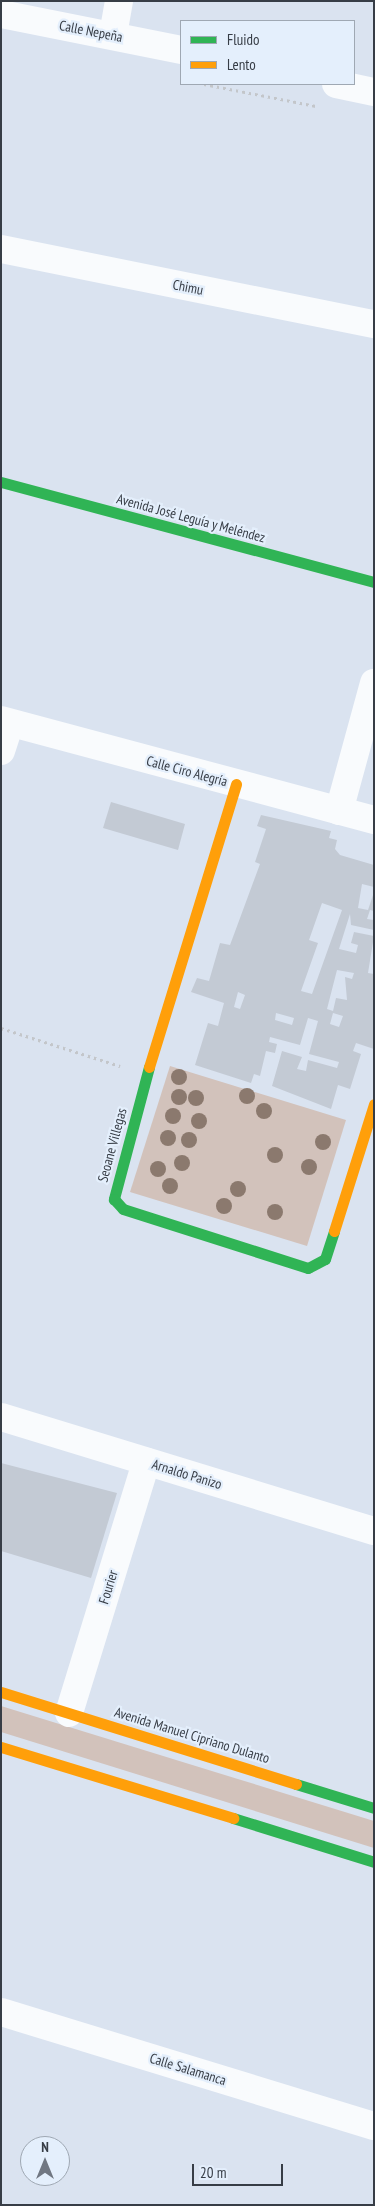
<!DOCTYPE html>
<html>
<head>
<meta charset="utf-8">
<style>
  body { margin:0 }
  #map { position:relative; width:375px; height:2206px; overflow:hidden; background:#dae3f0; font-family:"PT Sans Narrow",sans-serif }
  div>[style] { position:absolute }
  .green>* { inset:0; background:#d2c2bb }
  .building>* { inset:0; background:#c3cad4 }
  .path>* { height:3px; margin-top:-1.5px; transform-origin:0; background:repeating-linear-gradient(90deg,#c3c6ca 0 2.5px,transparent 0 6.5px) }
  .street>* { height:28px; margin:-14px; padding:0 14px; transform-origin:14px; border-radius:14px; background:#f9fbfd }
  .fast>* { height:11px; margin:-5.5px; padding:0 5.5px; transform-origin:5.5px; border-radius:5.5px; background:#30b455 }
  .slow>* { height:11px; margin:-5.5px; padding:0 5.5px; transform-origin:5.5px; border-radius:5.5px; background:#ff9f0a }
  .trees>* { width:16px; height:16px; margin:-8px; border-radius:50%; background:#8b796e }
  span { translate:-50% -50%; white-space:nowrap; text-align:center; line-height:1.15; -webkit-text-stroke:4.5px #e4effc; paint-order:stroke }
  .street-label { font-size:14px; color:#373d46 }
  .frame { position:absolute; inset:0; border:2px solid #373d46; pointer-events:none }
  .legend { position:absolute; left:180px; top:20px; width:175px; height:65px; box-sizing:border-box; background:#e4effc; border:1px solid #9fa8b3; margin:0; padding:6px 9px; list-style:none; font-size:15px; color:#373d46 }
  .legend li { display:flex; align-items:center; gap:10px; height:25px }
  .legend b { width:25px; border:1px solid #9fa8b3 }
  .north { position:absolute; left:20px; top:2136px; width:50px; height:50px; box-sizing:border-box; background:#e4effc; border:1px solid #9fa8b3; border-radius:50%; rotate:0deg; font-size:14px; font-weight:700; line-height:20px; text-align:center; color:#373d46 }
  .north::after { content:''; display:block; margin:auto; width:18px; height:22px; background:#707782; clip-path:polygon(50% 0,100% 100%,50% 72%,0 100%) }
  .scale { position:absolute; left:192px; top:2164px; width:91px; height:22px; box-sizing:border-box; border:2px solid #373d46; border-top:0; padding-left:6px; font-size:15px; line-height:18px; white-space:nowrap; color:#373d46; -webkit-text-stroke:4px #e4effc; paint-order:stroke }
</style>
</head>
<body>
<div id="map">
  <div class="green">
    <div style="clip-path:polygon(170px 1066px,346px 1120px,307px 1246px,130px 1192px)"></div>
    <div style="clip-path:polygon(1px 1706px,374px 1821px,374px 1848px,1px 1732px)"></div>
  </div>
  <div class="building">
    <div style="clip-path:polygon(111px 802px,185px 824px,178px 850px,103px 828px)"></div>
    <div style="clip-path:polygon(evenodd,261px 815px,331px 831px,329px 838px,337px 840px,335px 849px,340px 855px,374px 865px,374px 887px,362px 884px,358px 908px,368px 910px,374px 892px,374px 911px,370px 910px,367px 919px,374px 920px,374px 930px,351px 925px,350px 914px,339px 949px,356px 953px,358px 945px,351px 943px,354px 932px,374px 936px,368px 973px,374px 974px,374px 1049px,356px 1043px,353px 1051px,361px 1054px,350px 1089px,338px 1085px,331px 1109px,272px 1086px,282px 1051px,302px 1057px,297px 1069px,306px 1071px,308px 1060px,337px 1068px,339px 1062px,309px 1054px,318px 1021px,308px 1018px,300px 1045px,270px 1037px,269px 1042px,277px 1044px,275px 1053px,266px 1051px,260px 1076px,254px 1074px,251px 1083px,195px 1065px,208px 1023px,218px 1026px,224px 1003px,191px 992px,197px 978px,209px 981px,220px 943px,230px 945px,233px 937px,260px 864px,255px 862px,266px 829px,257px 826px,261px 815px,322px 903px,342px 910px,312px 994px,301px 991px,318px 943px,309px 940px,322px 903px,261px 815px,337px 970px,354px 973px,352px 979px,345px 977px,347px 1000px,336px 998px,333px 1011px,327px 1009px,337px 970px,261px 815px,238px 992px,245px 995px,240px 1009px,234px 1007px,238px 992px,261px 815px,276px 1013px,294px 1018px,292px 1025px,275px 1020px,276px 1013px,261px 815px,333px 1013px,343px 1016px,339px 1027px,330px 1024px,333px 1013px)"></div>
    <div style="clip-path:polygon(1px 1463px,117px 1493px,91px 1578px,1px 1551px)"></div>
  </div>
  <div class="path">
    <div style="left:204px;top:84px;width:114px;rotate:11.1deg"></div>
    <div style="left:1px;top:1028px;width:125px;rotate:17.7deg"></div>
  </div>
  <div class="street">
    <div style="left:1px;top:14px;width:184px;rotate:11.3deg"></div>
    <div style="left:113px;top:35px;width:35px;rotate:-80deg"></div>
    <div style="left:336px;top:84px;width:39px;rotate:12deg"></div>
    <div style="left:1px;top:249px;width:380px;rotate:11.4deg"></div>
    <div style="left:1px;top:720px;width:386px;rotate:15deg"></div>
    <div style="left:1px;top:751px;width:29px;rotate:-72deg"></div>
    <div style="left:339px;top:811px;width:133px;rotate:-74.7deg"></div>
    <div style="left:1px;top:1417px;width:390px;rotate:17deg"></div>
    <div style="left:69px;top:1713px;width:263px;rotate:-72.9deg"></div>
    <div style="left:1px;top:2012px;width:390px;rotate:17deg"></div>
  </div>
  <div class="fast">
    <div style="left:1px;top:482px;width:386px;rotate:15deg"></div>
    <div style="left:149px;top:1067px;width:137px;rotate:104.9deg"></div>
    <div style="left:114px;top:1199px;width:13px;rotate:48deg"></div>
    <div style="left:123px;top:1209px;width:194px;rotate:17.7deg"></div>
    <div style="left:308px;top:1268px;width:19px;rotate:-28deg"></div>
    <div style="left:325px;top:1259px;width:29px;rotate:-72deg"></div>
    <div style="left:296px;top:1784px;width:82px;rotate:17.1deg"></div>
    <div style="left:233px;top:1818px;width:148px;rotate:17.3deg"></div>
  </div>
  <div class="slow">
    <div style="left:149px;top:1067px;width:296px;rotate:-72.9deg"></div>
    <div style="left:334px;top:1231px;width:133px;rotate:-72.5deg"></div>
    <div style="left:1px;top:1692px;width:309px;rotate:17.3deg"></div>
    <div style="left:1px;top:1747px;width:243px;rotate:17deg"></div>
  </div>
  <div class="trees">
    <div style="left:179px;top:1077px"></div>
    <div style="left:247px;top:1096px"></div>
    <div style="left:179px;top:1097px"></div>
    <div style="left:196px;top:1098px"></div>
    <div style="left:264px;top:1111px"></div>
    <div style="left:173px;top:1116px"></div>
    <div style="left:199px;top:1121px"></div>
    <div style="left:168px;top:1138px"></div>
    <div style="left:189px;top:1140px"></div>
    <div style="left:323px;top:1142px"></div>
    <div style="left:275px;top:1155px"></div>
    <div style="left:182px;top:1163px"></div>
    <div style="left:309px;top:1167px"></div>
    <div style="left:158px;top:1169px"></div>
    <div style="left:170px;top:1186px"></div>
    <div style="left:238px;top:1189px"></div>
    <div style="left:224px;top:1206px"></div>
    <div style="left:275px;top:1212px"></div>
  </div>
  <div class="street-label">
    <span style="left:91px;top:31px;rotate:11deg">Calle Nepeña</span>
    <span style="left:188px;top:287px;rotate:11deg">Chimu</span>
    <span style="left:191px;top:518px;rotate:15deg">Avenida José Leguía y Meléndez</span>
    <span style="left:187px;top:771px;rotate:15deg">Calle Ciro Alegría</span>
    <span style="left:112px;top:1145px;rotate:-75deg">Seoane Villegas</span>
    <span style="left:187px;top:1474px;rotate:17deg">Arnaldo Panizo</span>
    <span style="left:108px;top:1587px;rotate:-73deg">Fourier</span>
    <span style="left:192px;top:1735px;rotate:17deg">Avenida Manuel Cipriano Dulanto</span>
    <span style="left:188px;top:2069px;rotate:17deg">Calle Salamanca</span>
  </div>
  <div class="frame"></div>
  <ul class="legend">
  <li><b style="height:6px;background:#30b455"></b>Fluido</li>
  <li><b style="height:6px;background:#ff9f0a"></b>Lento</li>
  </ul>
  <div class="north">N</div>
  <div class="scale">20 m</div>
</div>
</body>
</html>
